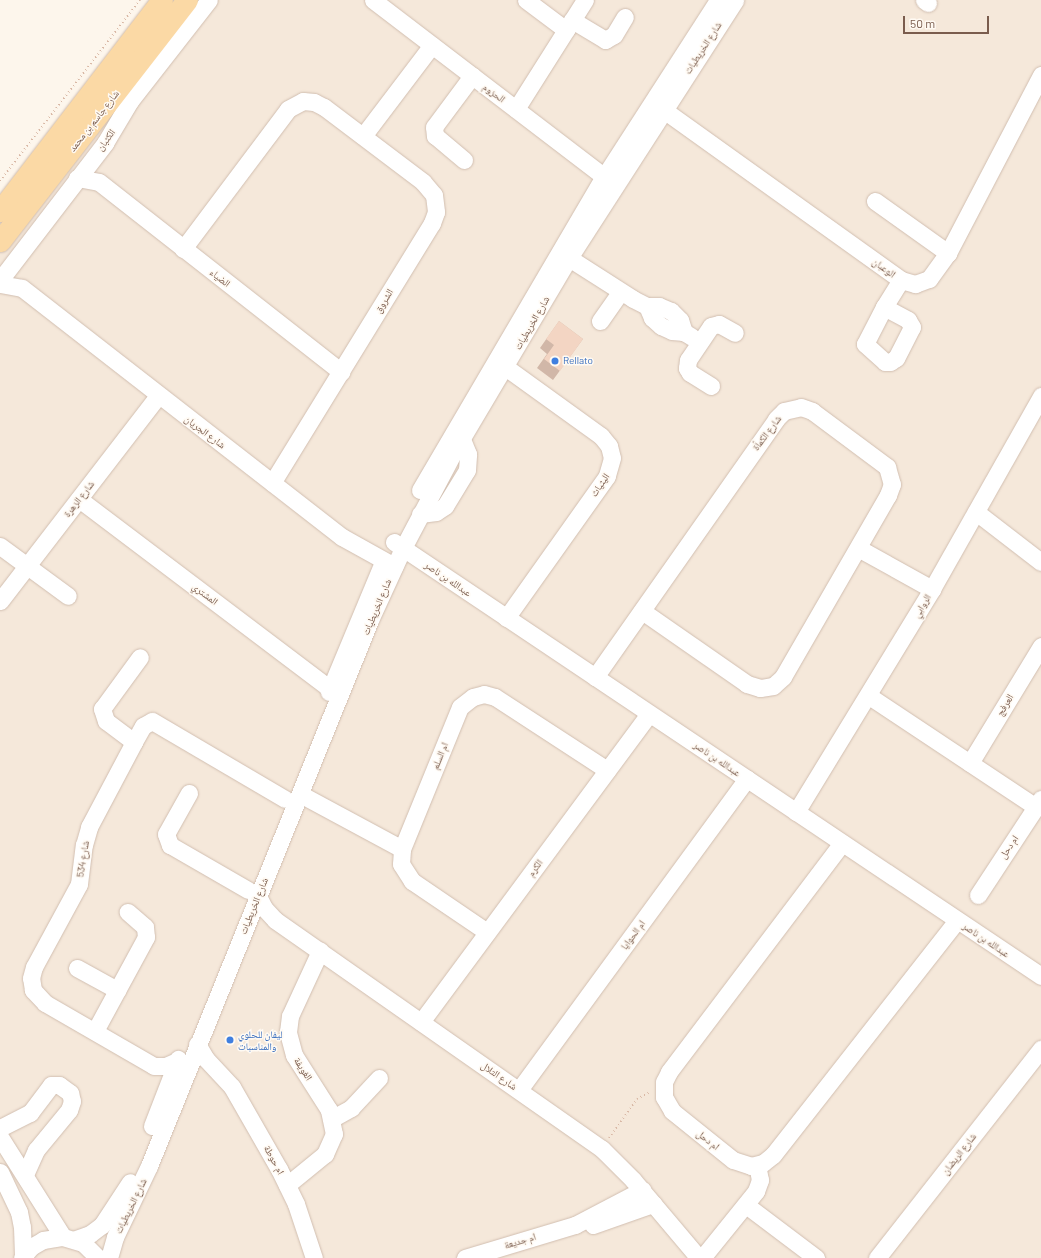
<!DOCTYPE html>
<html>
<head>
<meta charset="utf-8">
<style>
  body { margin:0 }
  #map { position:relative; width:1041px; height:1258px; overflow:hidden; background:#fdf6ec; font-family:Barlow,"Noto Naskh Arabic",sans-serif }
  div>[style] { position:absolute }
  .residential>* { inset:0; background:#f5e8da }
  .path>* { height:2px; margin-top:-1px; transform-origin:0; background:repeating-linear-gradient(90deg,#d9b8a5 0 1px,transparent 0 4px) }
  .roads { filter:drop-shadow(0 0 1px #d1beb0) drop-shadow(0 0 1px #d1beb0) }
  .minor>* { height:17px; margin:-8.5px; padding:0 8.5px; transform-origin:8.5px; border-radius:8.5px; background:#fff }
  .major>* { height:21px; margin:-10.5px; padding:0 10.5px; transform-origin:10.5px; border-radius:10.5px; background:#fbd9a5 }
  .wall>* { inset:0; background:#d1b7a8 }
  .building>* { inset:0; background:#f3d5c3 }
  .dots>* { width:11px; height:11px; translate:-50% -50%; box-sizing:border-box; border:2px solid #fffaf3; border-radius:50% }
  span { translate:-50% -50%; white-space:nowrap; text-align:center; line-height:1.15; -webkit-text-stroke:3px #fffaf3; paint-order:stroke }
  .street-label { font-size:10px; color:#7a5c4d }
  .shop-label { font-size:10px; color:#366cbe }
  .left { translate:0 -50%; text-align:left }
  .scale { position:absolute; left:903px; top:16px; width:86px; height:18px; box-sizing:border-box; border:2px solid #7a5c4d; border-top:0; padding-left:5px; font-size:12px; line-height:14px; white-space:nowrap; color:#7a5c4d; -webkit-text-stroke:3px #fffaf3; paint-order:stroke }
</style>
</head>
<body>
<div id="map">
  <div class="residential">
    <div style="clip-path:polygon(177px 0,1041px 0,1041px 1258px,0 1258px,0 234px)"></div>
  </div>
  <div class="path">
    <div style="left:0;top:181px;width:229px;rotate:-52.3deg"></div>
    <div style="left:609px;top:1138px;width:48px;rotate:-54.3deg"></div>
    <div style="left:637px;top:1099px;width:15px;rotate:-28deg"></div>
  </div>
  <div class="roads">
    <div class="minor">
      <div style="left:373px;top:0;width:301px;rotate:37.4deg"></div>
      <div style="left:526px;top:0;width:50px;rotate:36.9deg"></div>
      <div style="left:924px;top:0;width:5px;rotate:37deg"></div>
      <div style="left:572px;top:20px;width:39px;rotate:31deg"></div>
      <div style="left:605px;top:40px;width:10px;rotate:-29deg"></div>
      <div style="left:614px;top:35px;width:21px;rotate:-59deg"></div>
      <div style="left:654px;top:103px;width:304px;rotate:35.6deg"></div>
      <div style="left:901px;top:280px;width:15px;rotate:16deg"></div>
      <div style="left:915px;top:284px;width:15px;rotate:-20deg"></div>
      <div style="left:929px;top:279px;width:32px;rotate:-54deg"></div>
      <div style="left:948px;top:253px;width:201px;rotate:-62.4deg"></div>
      <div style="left:516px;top:109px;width:129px;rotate:-57.7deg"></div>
      <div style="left:363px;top:136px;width:114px;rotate:-52.8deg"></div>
      <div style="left:464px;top:160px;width:38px;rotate:-140deg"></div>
      <div style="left:435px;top:136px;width:9px;rotate:-96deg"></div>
      <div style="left:434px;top:127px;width:64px;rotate:-53.3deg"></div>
      <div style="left:77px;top:178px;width:22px;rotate:10deg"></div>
      <div style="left:99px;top:182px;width:308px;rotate:38.1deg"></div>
      <div style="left:875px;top:201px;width:90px;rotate:35.5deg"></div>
      <div style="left:183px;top:249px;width:175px;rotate:-53.1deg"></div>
      <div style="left:288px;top:109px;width:17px;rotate:-28deg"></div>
      <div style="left:303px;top:101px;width:11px;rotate:5deg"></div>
      <div style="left:314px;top:102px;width:11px;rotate:27deg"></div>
      <div style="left:324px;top:107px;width:124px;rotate:37.1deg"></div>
      <div style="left:423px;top:182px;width:17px;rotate:50deg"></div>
      <div style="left:434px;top:195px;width:17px;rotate:83deg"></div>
      <div style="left:436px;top:212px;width:12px;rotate:110deg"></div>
      <div style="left:432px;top:223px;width:305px;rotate:121.6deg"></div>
      <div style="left:569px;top:258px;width:76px;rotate:32.6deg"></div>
      <div style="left:633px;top:299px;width:16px;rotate:27deg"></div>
      <div style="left:647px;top:306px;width:12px"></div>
      <div style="left:659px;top:306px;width:13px;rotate:23deg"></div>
      <div style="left:671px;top:311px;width:13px;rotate:45deg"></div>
      <div style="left:680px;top:320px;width:13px;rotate:72deg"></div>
      <div style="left:0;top:280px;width:173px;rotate:-52.5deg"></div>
      <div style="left:105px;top:143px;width:49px;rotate:-59.2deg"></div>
      <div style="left:130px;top:101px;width:128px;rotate:-52deg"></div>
      <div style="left:0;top:284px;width:22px;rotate:10deg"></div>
      <div style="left:22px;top:288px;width:405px;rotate:37.9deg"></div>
      <div style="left:342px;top:537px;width:60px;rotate:29.1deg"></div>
      <div style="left:647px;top:306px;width:13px;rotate:67deg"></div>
      <div style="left:652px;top:318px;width:12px;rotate:42deg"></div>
      <div style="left:661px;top:326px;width:12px;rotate:24deg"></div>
      <div style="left:672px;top:331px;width:12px;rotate:5deg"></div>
      <div style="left:684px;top:332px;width:9px;rotate:32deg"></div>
      <div style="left:884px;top:307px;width:27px;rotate:28deg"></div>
      <div style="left:908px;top:320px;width:8px;rotate:60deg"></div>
      <div style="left:912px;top:327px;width:35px;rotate:117deg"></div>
      <div style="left:896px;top:358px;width:7px;rotate:146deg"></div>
      <div style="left:890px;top:362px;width:5px;rotate:180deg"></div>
      <div style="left:885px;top:362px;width:27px;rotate:-138deg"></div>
      <div style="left:865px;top:344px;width:42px;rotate:-62.8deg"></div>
      <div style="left:884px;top:307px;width:32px;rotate:-58deg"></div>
      <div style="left:600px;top:321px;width:35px;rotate:-55deg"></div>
      <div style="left:497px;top:361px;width:128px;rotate:35.8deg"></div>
      <div style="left:601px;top:436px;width:13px;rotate:51deg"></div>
      <div style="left:609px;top:446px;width:12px;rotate:76deg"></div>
      <div style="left:612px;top:458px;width:19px;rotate:106deg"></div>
      <div style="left:607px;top:476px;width:174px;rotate:125.4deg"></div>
      <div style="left:711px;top:386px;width:25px;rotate:-148deg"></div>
      <div style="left:690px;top:373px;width:6px;rotate:-121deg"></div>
      <div style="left:687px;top:368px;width:8px;rotate:-83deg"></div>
      <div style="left:688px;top:360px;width:41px;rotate:-55.9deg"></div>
      <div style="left:711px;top:326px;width:8px;rotate:-14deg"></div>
      <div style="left:719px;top:324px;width:18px;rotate:29deg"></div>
      <div style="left:420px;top:490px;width:363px;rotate:-59.6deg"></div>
      <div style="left:604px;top:177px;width:211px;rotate:-57.2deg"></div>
      <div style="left:79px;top:499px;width:315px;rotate:37.1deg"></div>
      <div style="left:976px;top:512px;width:82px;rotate:37.6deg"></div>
      <div style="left:420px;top:514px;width:16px;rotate:-7deg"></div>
      <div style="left:436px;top:512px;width:11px;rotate:-34deg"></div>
      <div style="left:445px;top:506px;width:42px;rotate:-58.6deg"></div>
      <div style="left:467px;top:470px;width:16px;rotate:-86deg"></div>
      <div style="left:468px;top:454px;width:16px;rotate:-112deg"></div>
      <div style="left:394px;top:542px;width:779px;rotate:33.85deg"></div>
      <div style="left:0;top:546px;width:84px;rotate:36.3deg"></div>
      <div style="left:858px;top:548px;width:85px;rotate:29deg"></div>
      <div style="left:0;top:601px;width:259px;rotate:-52.4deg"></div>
      <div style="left:595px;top:677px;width:315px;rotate:-54.9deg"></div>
      <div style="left:776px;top:419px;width:11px;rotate:-45deg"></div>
      <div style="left:784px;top:411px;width:17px;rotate:-13deg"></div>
      <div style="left:801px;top:407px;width:12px;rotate:20deg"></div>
      <div style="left:812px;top:411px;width:94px;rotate:36.7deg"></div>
      <div style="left:887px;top:467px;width:18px;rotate:74deg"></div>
      <div style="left:892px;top:484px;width:12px;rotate:110deg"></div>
      <div style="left:888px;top:495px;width:210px;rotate:120deg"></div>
      <div style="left:783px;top:677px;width:13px;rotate:138deg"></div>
      <div style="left:773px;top:686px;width:13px;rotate:171deg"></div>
      <div style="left:760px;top:688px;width:14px;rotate:-163deg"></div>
      <div style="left:747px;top:684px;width:128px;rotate:-145.2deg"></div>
      <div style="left:329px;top:692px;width:135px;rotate:-67.4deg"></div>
      <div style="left:869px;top:696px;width:201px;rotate:33.6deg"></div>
      <div style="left:134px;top:742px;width:35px;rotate:-143deg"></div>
      <div style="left:106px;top:721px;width:13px;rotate:-108deg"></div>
      <div style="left:102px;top:709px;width:64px;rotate:-53.8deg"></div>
      <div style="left:970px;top:763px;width:137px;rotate:-58.7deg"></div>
      <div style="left:189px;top:793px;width:47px;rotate:119.3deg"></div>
      <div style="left:166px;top:834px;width:12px;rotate:70deg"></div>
      <div style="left:170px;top:845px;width:90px;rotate:30deg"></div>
      <div style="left:300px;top:794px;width:116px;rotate:28.3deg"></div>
      <div style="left:796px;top:812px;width:261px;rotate:-58.6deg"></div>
      <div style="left:932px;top:589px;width:222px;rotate:-60.5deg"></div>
      <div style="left:842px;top:843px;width:287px;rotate:127.1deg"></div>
      <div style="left:669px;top:1072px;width:11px;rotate:117deg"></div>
      <div style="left:664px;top:1082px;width:15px;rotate:90deg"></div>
      <div style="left:664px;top:1097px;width:16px;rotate:60deg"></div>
      <div style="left:672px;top:1111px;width:78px;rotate:38.8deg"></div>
      <div style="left:733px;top:1160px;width:19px;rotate:18deg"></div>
      <div style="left:751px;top:1166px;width:12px;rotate:-14deg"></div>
      <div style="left:763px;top:1163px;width:13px;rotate:-39deg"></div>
      <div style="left:773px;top:1155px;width:298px;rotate:-51.9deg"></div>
      <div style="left:978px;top:895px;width:115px;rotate:-56.7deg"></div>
      <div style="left:258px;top:896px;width:13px;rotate:63deg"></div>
      <div style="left:264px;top:908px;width:16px;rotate:47deg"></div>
      <div style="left:275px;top:920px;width:399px;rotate:35deg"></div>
      <div style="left:602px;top:1149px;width:44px;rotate:45deg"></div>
      <div style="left:633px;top:1180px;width:102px;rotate:49.8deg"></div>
      <div style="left:487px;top:932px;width:91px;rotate:-145.8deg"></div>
      <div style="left:412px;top:881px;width:20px;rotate:-123deg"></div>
      <div style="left:401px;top:864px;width:15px;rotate:-86deg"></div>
      <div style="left:402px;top:849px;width:153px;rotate:-67.8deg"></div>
      <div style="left:460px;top:707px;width:16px;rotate:-38deg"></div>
      <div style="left:473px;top:697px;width:11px;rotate:-15deg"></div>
      <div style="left:484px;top:694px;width:11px;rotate:15deg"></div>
      <div style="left:495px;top:697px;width:134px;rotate:33.1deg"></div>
      <div style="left:77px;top:968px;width:46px;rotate:28.8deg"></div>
      <div style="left:421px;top:1022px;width:383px;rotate:-53.5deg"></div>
      <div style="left:95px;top:1031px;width:107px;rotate:-61.5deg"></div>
      <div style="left:146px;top:937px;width:10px;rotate:-96deg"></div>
      <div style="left:145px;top:927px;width:23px;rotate:-139deg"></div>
      <div style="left:197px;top:1044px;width:17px;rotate:59deg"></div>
      <div style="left:206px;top:1059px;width:38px;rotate:47deg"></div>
      <div style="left:232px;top:1087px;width:95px;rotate:60.2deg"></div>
      <div style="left:279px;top:1169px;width:39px;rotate:64deg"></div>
      <div style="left:296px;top:1204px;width:57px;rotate:71.6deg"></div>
      <div style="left:177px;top:1061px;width:12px;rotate:156deg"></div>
      <div style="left:166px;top:1066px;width:12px;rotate:180deg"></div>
      <div style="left:154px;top:1066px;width:126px;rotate:-150deg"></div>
      <div style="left:45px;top:1003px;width:18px;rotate:-133deg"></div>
      <div style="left:33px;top:990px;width:12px;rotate:-99deg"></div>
      <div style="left:31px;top:978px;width:11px;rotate:-75deg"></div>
      <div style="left:34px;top:967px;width:94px;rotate:-61.5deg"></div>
      <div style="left:79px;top:884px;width:39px;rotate:-83deg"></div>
      <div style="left:84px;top:845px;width:19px;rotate:-74deg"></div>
      <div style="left:89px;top:827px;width:96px;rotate:-62.1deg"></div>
      <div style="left:134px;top:742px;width:18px;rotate:-61deg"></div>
      <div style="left:143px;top:726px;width:10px;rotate:-29deg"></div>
      <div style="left:152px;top:721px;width:154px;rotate:30.4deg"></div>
      <div style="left:519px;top:1090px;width:386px;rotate:-53.8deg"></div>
      <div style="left:333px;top:1118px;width:21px;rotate:-29deg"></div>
      <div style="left:351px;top:1108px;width:41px;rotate:-47deg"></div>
      <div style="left:152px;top:1126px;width:72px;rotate:-68.8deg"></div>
      <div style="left:0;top:1128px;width:34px;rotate:-27deg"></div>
      <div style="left:30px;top:1113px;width:35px;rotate:-53deg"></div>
      <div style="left:51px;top:1085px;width:8px"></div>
      <div style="left:59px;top:1085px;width:14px;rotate:36deg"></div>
      <div style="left:70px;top:1093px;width:8px;rotate:76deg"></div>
      <div style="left:72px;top:1101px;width:9px;rotate:108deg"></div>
      <div style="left:69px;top:1110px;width:52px;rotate:129.5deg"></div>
      <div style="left:36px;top:1150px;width:27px;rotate:114deg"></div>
      <div style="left:0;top:1137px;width:118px;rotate:57.8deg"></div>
      <div style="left:0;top:1172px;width:44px;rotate:64.6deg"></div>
      <div style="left:19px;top:1212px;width:15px;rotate:79deg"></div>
      <div style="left:22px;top:1227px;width:30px;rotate:88deg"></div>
      <div style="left:287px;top:1185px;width:49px;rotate:-39.2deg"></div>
      <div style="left:325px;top:1154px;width:22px;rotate:-66deg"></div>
      <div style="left:334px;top:1134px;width:25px;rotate:-102deg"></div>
      <div style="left:329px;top:1110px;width:65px;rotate:-122.5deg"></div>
      <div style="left:294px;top:1055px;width:24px;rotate:-105deg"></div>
      <div style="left:288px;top:1032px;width:16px;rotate:-83deg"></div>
      <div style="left:290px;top:1016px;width:72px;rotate:-65.2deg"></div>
      <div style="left:746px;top:1205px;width:88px;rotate:37.1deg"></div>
      <div style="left:593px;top:1225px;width:64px;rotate:-19.3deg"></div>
      <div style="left:76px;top:1239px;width:15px;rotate:-20deg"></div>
      <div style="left:90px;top:1234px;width:15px;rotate:-37deg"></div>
      <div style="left:102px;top:1225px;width:51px;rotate:-56.9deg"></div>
      <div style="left:22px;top:1258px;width:14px;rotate:-51deg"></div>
      <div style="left:31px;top:1247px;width:14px;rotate:-30deg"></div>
      <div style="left:43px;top:1240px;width:20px;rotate:-9deg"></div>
      <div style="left:63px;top:1237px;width:21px;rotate:17deg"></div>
      <div style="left:83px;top:1243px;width:21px;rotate:45deg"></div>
      <div style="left:109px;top:1258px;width:22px;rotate:-74deg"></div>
      <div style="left:115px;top:1237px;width:79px;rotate:-64.4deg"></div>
      <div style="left:149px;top:1166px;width:589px;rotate:-67.96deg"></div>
      <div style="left:370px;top:620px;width:79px;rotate:-65.4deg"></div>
      <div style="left:403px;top:548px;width:113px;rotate:-62.1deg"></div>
      <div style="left:456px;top:448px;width:221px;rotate:-59.3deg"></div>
      <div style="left:569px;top:258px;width:307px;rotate:-57.2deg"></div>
      <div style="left:465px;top:1258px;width:115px;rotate:-16.7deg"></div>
      <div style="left:575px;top:1225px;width:76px;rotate:-27.6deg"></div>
      <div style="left:702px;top:1258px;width:86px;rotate:-51.1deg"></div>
      <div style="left:756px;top:1191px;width:12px;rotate:-70deg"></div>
      <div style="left:760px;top:1180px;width:15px;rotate:-101deg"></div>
      <div style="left:877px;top:1258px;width:266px;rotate:-51.9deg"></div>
    </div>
    <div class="major">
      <div style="left:0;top:211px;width:266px;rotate:-52.5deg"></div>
      <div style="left:0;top:241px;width:305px;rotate:-52.2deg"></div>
    </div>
  </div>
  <div class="wall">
    <div style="clip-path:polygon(559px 321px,583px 339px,553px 380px,537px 368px,547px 354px,540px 348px)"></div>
  </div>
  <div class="building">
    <div style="clip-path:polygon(559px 321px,583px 339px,560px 371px,544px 359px,554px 345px,546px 339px)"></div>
  </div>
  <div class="dots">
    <div style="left:555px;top:361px;background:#3f7fe0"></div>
    <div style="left:230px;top:1040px;background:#3f7fe0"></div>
  </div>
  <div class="street-label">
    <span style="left:703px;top:48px;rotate:-57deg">شارع الخريطيات</span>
    <span style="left:494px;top:93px;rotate:37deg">الحزوم</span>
    <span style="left:94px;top:121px;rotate:-52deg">شارع جاسم بن محمد</span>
    <span style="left:106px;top:140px;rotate:-54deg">الكثبان</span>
    <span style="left:884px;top:268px;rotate:36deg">الوعبان</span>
    <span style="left:220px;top:278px;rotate:38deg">الضياء</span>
    <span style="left:384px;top:301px;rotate:-59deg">الشروق</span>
    <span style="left:532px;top:323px;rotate:-60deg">شارع الخريطيات</span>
    <span style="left:205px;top:432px;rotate:37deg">شارع الجريان</span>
    <span style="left:767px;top:433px;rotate:-53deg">شارع الكمأة</span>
    <span style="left:600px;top:485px;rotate:-56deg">اليثياث</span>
    <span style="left:79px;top:499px;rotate:-52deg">شارع الزهرة</span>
    <span style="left:448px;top:579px;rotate:34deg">عبدالله بن ناصر</span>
    <span style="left:205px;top:594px;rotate:37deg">المشتري</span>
    <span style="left:922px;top:606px;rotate:-59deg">الروابي</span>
    <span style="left:377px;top:607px;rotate:-67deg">شارع الخريطيات</span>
    <span style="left:1005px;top:705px;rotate:-59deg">العرفج</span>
    <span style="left:440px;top:756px;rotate:-68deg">ام السلم</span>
    <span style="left:717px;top:759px;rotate:34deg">عبدالله بن ناصر</span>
    <span style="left:1009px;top:847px;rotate:-56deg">ام دحل</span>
    <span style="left:83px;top:859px;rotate:-81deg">شارع 534</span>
    <span style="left:535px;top:868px;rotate:-53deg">الكرم</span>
    <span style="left:254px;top:906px;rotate:-68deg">شارع الخريطيات</span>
    <span style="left:633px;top:935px;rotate:-54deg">ام الحوايا</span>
    <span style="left:986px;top:940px;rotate:34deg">عبدالله بن ناصر</span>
    <span style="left:303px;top:1069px;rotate:57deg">الغويفة</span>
    <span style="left:499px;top:1076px;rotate:35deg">شارع التلال</span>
    <span style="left:708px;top:1140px;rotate:38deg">ام دحل</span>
    <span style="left:959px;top:1154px;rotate:-52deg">شارع الريضان</span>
    <span style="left:274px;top:1160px;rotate:61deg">ام حوطة</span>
    <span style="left:131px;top:1206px;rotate:-64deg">شارع الخريطيات</span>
    <span style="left:520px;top:1241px;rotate:-17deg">ام جديعة</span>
  </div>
  <div class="shop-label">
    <span class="left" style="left:563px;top:361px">Rellato</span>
    <span class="left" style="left:238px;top:1040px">ليفان للحلوي<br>والمناسبات</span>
  </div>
  <div class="scale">50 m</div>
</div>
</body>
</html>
